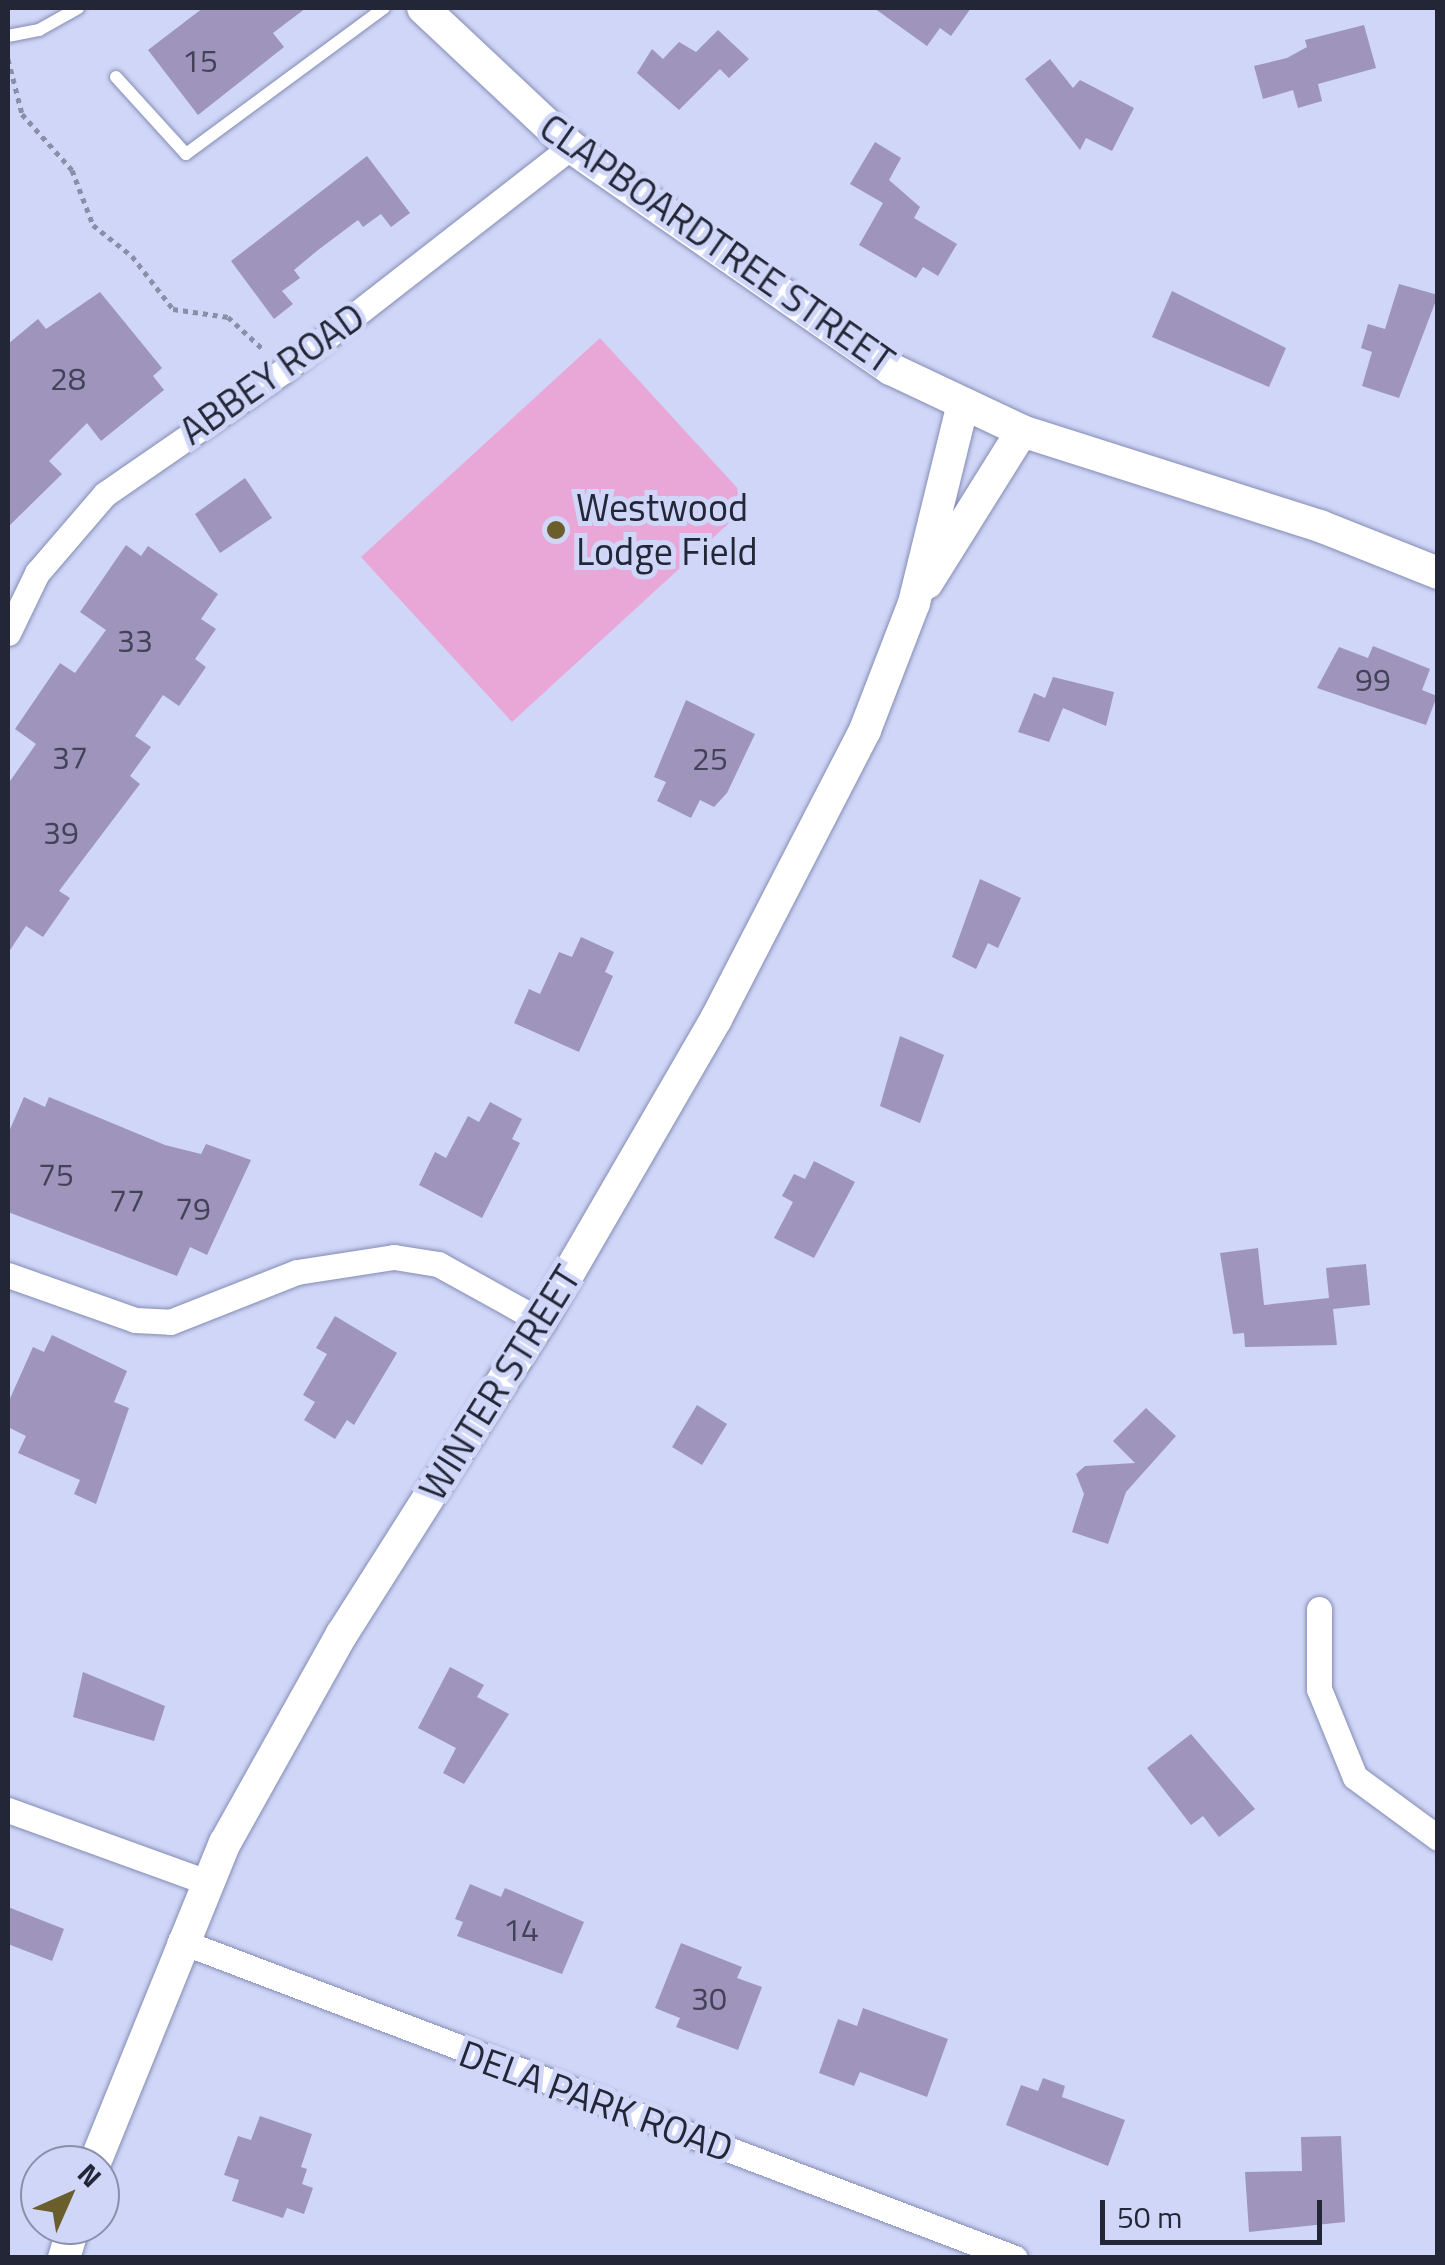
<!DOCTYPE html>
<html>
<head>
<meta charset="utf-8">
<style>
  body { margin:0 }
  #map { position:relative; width:1445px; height:2265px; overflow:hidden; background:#cfd6f8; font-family:"Titillium Web",sans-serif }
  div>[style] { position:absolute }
  .green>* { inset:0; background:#e9a7d7 }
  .building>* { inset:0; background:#9e94bc }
  .path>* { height:5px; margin-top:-2.5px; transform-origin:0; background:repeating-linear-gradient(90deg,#898fa9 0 5px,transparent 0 10px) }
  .roads { filter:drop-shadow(0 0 2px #858cb3) drop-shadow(0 0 2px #858cb3) }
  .service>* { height:12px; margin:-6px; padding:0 6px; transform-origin:6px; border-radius:6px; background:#fff }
  .minor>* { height:25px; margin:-12.5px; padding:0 12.5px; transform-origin:12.5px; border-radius:12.5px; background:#fff }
  .tertiary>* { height:32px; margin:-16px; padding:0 16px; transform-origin:16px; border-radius:16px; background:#fff }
  .dots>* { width:28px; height:28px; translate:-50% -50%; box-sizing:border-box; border:5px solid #cfd6f8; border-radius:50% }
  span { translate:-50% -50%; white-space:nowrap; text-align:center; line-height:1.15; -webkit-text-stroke:10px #cfd6f8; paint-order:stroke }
  .number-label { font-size:32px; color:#424258 }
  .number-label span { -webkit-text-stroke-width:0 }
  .street-label { font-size:38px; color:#232636 }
  .poi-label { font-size:38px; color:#232636 }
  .left { translate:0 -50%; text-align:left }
  .frame { position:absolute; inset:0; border:10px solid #232636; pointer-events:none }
  .north { position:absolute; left:20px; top:2145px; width:100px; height:100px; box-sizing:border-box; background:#cfd6f8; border:2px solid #8a90aa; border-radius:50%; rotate:45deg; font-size:28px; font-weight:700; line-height:40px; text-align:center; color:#232636 }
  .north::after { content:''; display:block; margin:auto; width:35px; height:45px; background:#6a5f2c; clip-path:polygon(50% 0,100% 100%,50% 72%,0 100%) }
  .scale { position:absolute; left:1100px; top:2200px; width:222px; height:45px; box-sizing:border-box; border:5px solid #232636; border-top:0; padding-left:12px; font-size:30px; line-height:35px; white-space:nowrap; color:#232636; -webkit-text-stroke:8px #cfd6f8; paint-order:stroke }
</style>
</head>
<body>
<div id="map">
  <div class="green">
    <div style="clip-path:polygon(600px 338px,751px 503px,512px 722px,361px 557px)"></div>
  </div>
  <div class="building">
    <div style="clip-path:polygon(203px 8px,306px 8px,273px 33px,284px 47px,198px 115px,148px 50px)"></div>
    <div style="clip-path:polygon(874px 8px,971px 8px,951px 36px,940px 28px,927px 46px)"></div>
    <div style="clip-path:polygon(1364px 25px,1376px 68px,1318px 84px,1322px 101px,1298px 108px,1293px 90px,1263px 99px,1254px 66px,1287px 58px,1307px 47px,1305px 40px)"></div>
    <div style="clip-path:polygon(718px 30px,749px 59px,729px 78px,720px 69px,679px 110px,637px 73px,652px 49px,663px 59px,679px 42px,696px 52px)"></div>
    <div style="clip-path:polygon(1050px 59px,1073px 88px,1080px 80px,1134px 108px,1112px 151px,1086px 138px,1080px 150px,1025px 79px)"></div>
    <div style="clip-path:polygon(875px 142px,901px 158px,889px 180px,920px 207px,914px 218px,957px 244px,938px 276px,923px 267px,916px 278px,859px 245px,883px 203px,850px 184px)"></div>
    <div style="clip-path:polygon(367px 156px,410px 213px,391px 227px,381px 214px,363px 227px,358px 220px,318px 250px,294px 270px,300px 278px,282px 291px,293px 304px,274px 319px,231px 261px)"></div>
    <div style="clip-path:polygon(1399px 284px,1438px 295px,1399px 398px,1362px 386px,1372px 352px,1361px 348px,1368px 324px,1385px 329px)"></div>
    <div style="clip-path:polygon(1172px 291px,1286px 348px,1269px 387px,1152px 337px)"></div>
    <div style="clip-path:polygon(100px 292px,162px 368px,153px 376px,164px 390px,101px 441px,87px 423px,49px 461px,62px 474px,8px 527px,8px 344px,38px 319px,46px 329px)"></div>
    <div style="clip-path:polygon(245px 478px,272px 518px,220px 553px,195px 514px)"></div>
    <div style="clip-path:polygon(126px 545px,141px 556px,148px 546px,218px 594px,201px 619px,216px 629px,195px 659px,206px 667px,179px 706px,163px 695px,135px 736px,151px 747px,130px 776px,140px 784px,59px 891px,70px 898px,43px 937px,26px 926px,8px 953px,8px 784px,36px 744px,15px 729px,60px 663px,75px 673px,106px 630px,80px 612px)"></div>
    <div style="clip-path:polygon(1373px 646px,1430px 669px,1422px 690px,1437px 696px,1426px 725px,1317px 688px,1339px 647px,1368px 658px)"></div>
    <div style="clip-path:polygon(1053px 677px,1114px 692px,1106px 726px,1063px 708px,1049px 742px,1018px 732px,1034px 693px,1045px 698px)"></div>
    <div style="clip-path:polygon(686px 700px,755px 734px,727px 793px,714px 807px,700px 800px,691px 818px,657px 801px,666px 782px,654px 777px)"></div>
    <div style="clip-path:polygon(980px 879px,1021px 898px,998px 948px,988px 943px,976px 969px,952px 957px)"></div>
    <div style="clip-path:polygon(581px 937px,614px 952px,605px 972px,613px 976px,579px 1052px,514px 1023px,529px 989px,540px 994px,559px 952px,572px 957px)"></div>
    <div style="clip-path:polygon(900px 1036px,944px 1055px,920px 1123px,880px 1106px)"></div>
    <div style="clip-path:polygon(24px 1097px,45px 1107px,49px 1097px,165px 1145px,201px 1154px,206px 1144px,251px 1160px,207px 1255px,190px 1247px,177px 1276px,8px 1212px,8px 1134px)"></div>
    <div style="clip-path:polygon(490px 1102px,522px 1119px,512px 1139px,520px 1143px,482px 1218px,419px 1185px,435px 1152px,446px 1158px,468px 1116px,479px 1122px)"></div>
    <div style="clip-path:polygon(814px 1161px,855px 1182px,814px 1258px,774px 1238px,793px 1202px,782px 1196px,794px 1174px,805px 1179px)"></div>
    <div style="clip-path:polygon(1258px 1248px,1264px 1305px,1329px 1298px,1326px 1268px,1366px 1264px,1370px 1305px,1333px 1309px,1337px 1345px,1245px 1347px,1244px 1333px,1233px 1334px,1220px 1253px)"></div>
    <div style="clip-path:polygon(335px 1316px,397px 1353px,354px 1425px,347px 1420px,335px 1439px,304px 1420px,315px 1402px,303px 1395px,327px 1354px,316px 1348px)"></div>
    <div style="clip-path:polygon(52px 1335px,127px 1371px,114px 1402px,129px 1408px,96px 1504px,74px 1494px,80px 1480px,18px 1453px,26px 1436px,8px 1427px,8px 1403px,33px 1347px,44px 1352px)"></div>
    <div style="clip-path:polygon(697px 1405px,727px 1424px,702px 1465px,672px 1447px)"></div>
    <div style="clip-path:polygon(1146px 1408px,1176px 1436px,1126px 1492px,1108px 1544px,1072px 1532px,1084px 1494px,1076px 1474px,1085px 1466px,1135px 1463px,1113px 1441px)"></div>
    <div style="clip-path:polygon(450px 1667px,484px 1685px,477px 1697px,509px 1714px,464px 1784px,443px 1773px,456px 1748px,418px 1728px)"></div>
    <div style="clip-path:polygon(83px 1672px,165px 1706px,154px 1741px,73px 1717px)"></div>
    <div style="clip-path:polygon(1191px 1734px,1255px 1809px,1219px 1837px,1203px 1816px,1191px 1825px,1147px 1768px)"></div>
    <div style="clip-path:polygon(470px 1884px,501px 1897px,505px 1888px,584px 1922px,562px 1974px,457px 1936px,463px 1922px,455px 1919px)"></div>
    <div style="clip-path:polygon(8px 1907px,64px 1929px,52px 1961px,8px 1944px)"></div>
    <div style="clip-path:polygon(681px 1943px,742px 1967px,737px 1978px,762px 1987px,738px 2050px,676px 2027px,680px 2018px,655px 2008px)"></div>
    <div style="clip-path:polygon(863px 2008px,948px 2039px,927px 2097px,860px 2072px,854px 2086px,819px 2073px,838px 2019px,857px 2026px)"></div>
    <div style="clip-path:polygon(1043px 2078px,1065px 2086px,1062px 2097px,1125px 2120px,1108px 2166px,1006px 2125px,1021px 2085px,1038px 2091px)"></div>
    <div style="clip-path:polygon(260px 2116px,312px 2134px,301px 2167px,307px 2169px,302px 2184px,313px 2188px,304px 2214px,287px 2208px,283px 2218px,232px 2201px,239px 2180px,224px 2175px,238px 2136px,251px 2140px)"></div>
    <div style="clip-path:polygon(1341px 2136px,1345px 2222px,1249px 2232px,1245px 2172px,1302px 2171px,1301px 2137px)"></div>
  </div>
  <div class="path">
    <div style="left:8px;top:59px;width:57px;rotate:75.7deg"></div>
    <div style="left:22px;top:114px;width:75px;rotate:48.2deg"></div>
    <div style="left:72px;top:170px;width:59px;rotate:69.1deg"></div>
    <div style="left:93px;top:225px;width:50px;rotate:38.5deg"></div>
    <div style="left:132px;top:256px;width:67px;rotate:52.3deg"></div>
    <div style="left:173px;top:309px;width:56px;rotate:8.3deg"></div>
    <div style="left:228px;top:317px;width:50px;rotate:42.6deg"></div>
  </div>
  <div class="roads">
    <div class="service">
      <div style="left:8px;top:36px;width:32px;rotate:-11deg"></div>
      <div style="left:39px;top:30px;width:45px;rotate:-29.4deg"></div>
      <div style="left:116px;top:77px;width:104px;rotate:47.7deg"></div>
      <div style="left:186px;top:154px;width:246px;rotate:-36.4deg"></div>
    </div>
    <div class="minor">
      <div style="left:8px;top:633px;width:67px;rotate:-64.2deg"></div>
      <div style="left:37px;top:573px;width:104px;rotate:-49.3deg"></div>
      <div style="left:105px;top:494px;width:216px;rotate:-34.6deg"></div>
      <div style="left:283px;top:371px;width:365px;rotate:-37.9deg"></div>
      <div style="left:8px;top:1275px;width:135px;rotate:19.5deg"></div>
      <div style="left:135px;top:1320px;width:35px;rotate:3deg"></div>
      <div style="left:170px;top:1322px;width:136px;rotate:-21.5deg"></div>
      <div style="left:297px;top:1272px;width:98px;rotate:-8.8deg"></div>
      <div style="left:394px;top:1257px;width:45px;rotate:9deg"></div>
      <div style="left:438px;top:1264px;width:118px;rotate:29deg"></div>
      <div style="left:1319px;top:1609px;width:80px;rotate:90deg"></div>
      <div style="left:1319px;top:1689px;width:95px;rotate:67.8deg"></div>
      <div style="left:1355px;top:1777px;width:103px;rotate:36.3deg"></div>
      <div style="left:8px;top:1810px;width:212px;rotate:19.9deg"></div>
      <div style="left:180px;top:1941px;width:893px;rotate:20.79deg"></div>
    </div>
    <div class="tertiary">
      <div style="left:423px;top:8px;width:203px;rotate:43.2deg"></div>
      <div style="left:571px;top:147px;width:389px;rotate:34.8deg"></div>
      <div style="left:891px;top:369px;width:145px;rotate:25.3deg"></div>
      <div style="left:1022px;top:431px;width:313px;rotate:17.7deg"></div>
      <div style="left:1320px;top:526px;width:127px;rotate:21.7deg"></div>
      <div style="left:927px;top:583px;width:179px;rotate:-58deg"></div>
      <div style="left:94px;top:2165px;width:348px;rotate:-67.9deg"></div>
      <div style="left:225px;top:1843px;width:240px;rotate:-60.8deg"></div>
      <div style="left:342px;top:1634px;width:371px;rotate:-57.6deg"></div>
      <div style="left:541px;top:1321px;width:349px;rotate:-59.9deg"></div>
      <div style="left:716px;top:1019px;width:325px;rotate:-62.7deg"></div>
      <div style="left:865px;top:730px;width:136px;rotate:-68.9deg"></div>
      <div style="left:914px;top:603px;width:202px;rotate:-76.2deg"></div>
      <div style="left:64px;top:2258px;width:34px;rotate:-73deg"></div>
    </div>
  </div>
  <div class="dots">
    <div style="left:556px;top:530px;background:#6a5f2c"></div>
  </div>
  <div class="number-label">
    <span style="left:200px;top:60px">15</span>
    <span style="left:68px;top:378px">28</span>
    <span style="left:135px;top:640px">33</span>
    <span style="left:1373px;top:679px">99</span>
    <span style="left:70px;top:757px">37</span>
    <span style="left:710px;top:758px">25</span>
    <span style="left:61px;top:832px">39</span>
    <span style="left:56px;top:1174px">75</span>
    <span style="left:127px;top:1200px">77</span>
    <span style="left:193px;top:1208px">79</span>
    <span style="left:521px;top:1929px">14</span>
    <span style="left:709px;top:1998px">30</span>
  </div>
  <div class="street-label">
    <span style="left:717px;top:244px;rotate:35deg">CLAPBOARDTREE STREET</span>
    <span style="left:272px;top:374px;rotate:-35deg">ABBEY ROAD</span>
    <span style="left:500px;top:1383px;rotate:-58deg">WINTER STREET</span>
    <span style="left:596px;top:2101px;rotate:20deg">DELA PARK ROAD</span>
  </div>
  <div class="poi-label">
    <span class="left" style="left:576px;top:530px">Westwood<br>Lodge Field</span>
  </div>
  <div class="frame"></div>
  <div class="north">N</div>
  <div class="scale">50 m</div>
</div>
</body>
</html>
